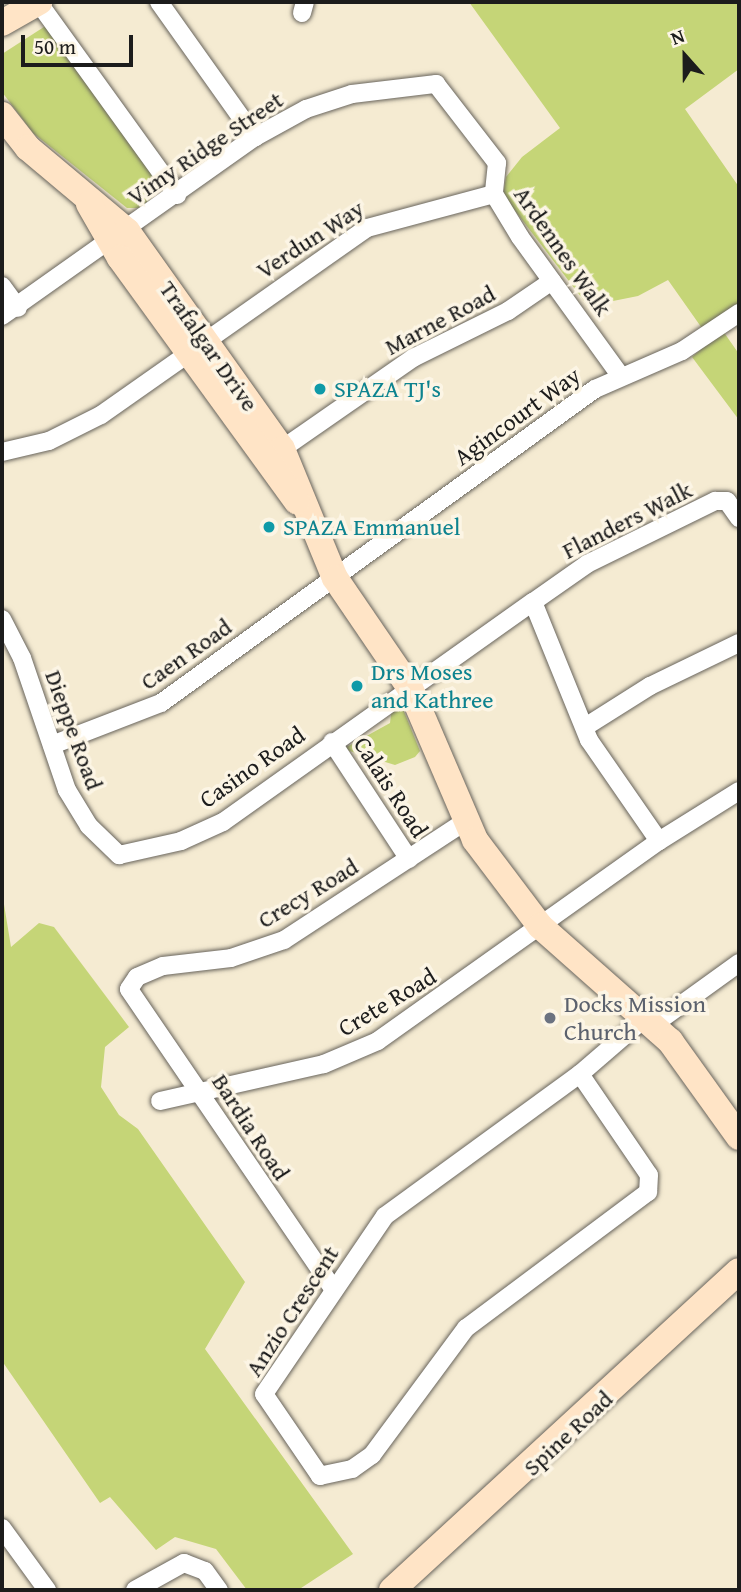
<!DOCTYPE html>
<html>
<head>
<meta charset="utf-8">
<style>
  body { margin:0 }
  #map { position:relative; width:741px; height:1592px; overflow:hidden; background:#f5ebd2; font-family:"Gentium Book Plus",serif }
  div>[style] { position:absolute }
  .green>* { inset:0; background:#c5d577 }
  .roads { filter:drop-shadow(0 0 2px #68645c) drop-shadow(0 0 2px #68645c) }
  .street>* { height:18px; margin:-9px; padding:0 9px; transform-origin:9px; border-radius:9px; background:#fff }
  .secondary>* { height:26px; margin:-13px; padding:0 13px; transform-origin:13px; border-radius:13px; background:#ffe4c6 }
  .dots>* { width:19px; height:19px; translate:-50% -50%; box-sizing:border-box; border:4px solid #fcf5e5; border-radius:50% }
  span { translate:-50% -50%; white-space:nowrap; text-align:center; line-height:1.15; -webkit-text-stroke:7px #fcf5e5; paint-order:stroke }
  .street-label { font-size:24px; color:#1c1c1c }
  .culture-label { font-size:24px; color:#0d838f }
  .left { translate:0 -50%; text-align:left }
  .worship-label { font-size:24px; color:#5b616d }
  .frame { position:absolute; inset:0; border:4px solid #1c1c1c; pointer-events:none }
  .north { position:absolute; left:650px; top:21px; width:70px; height:70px; -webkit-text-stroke:5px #fcf5e5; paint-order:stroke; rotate:339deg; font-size:19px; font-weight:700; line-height:28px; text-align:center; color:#1c1c1c }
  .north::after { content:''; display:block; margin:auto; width:24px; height:32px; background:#1c1c1c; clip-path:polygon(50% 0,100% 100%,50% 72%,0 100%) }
  .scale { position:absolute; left:21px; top:35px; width:112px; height:32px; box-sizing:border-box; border:4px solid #1c1c1c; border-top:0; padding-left:9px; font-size:21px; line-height:24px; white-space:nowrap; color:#1c1c1c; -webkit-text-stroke:5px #fcf5e5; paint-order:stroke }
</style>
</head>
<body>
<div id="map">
  <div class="green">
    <div style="clip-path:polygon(469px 2px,739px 2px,739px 69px,685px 109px,739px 187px,739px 302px,716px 321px,739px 354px,739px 420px,692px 357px,711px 341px,668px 280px,638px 296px,588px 306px,503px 195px,506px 177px,522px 157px,560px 128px)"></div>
    <div style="clip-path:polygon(47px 25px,163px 188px,140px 208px,127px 208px,33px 133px,2px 92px,2px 54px)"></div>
    <div style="clip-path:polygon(401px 704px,420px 751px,415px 757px,395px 765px,343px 749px,390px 723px,392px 707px)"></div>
    <div style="clip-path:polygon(2px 892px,11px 947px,39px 923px,54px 927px,129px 1027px,105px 1047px,101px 1087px,119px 1115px,138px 1129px,245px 1282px,205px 1349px,353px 1554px,298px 1590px,247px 1590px,216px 1549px,175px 1537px,156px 1550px,110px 1497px,100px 1503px,2px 1361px)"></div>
  </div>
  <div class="roads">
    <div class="street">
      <div style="left:38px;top:2px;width:238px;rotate:54.2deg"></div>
      <div style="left:159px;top:2px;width:166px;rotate:54.6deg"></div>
      <div style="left:302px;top:13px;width:11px;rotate:-75deg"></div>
      <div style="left:2px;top:286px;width:27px;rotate:54deg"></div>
      <div style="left:2px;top:316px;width:310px;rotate:-35.3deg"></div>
      <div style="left:255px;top:137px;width:58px;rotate:-28.8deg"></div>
      <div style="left:306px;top:109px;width:48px;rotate:-18.1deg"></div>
      <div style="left:352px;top:94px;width:85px;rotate:-6.8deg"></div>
      <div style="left:436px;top:84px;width:100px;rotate:52.3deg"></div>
      <div style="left:497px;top:163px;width:31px;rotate:96deg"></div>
      <div style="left:494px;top:194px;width:50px;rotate:58.8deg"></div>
      <div style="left:520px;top:237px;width:169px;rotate:54.1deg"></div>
      <div style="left:282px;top:449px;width:160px;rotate:-34.8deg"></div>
      <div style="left:413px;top:358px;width:106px;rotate:-26.3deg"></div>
      <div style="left:508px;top:311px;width:53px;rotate:-34.3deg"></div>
      <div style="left:2px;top:452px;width:48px;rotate:-13.2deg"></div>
      <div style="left:49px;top:441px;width:58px;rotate:-26.6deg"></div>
      <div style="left:101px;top:415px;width:325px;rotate:-35.1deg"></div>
      <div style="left:367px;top:228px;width:131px;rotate:-15deg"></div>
      <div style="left:533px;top:602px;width:66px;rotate:-35.1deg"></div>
      <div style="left:587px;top:564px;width:143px;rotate:-26.2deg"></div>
      <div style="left:715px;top:501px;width:12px"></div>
      <div style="left:727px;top:501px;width:21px;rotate:55deg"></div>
      <div style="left:2px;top:619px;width:44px;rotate:62.9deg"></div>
      <div style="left:22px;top:658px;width:139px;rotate:71.2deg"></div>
      <div style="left:67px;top:790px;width:42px;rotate:58.6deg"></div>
      <div style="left:89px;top:826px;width:42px;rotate:44deg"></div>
      <div style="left:119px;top:855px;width:64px;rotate:-12.7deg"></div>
      <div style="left:181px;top:841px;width:46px;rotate:-24.3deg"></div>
      <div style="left:223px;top:822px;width:380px;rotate:-35.4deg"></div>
      <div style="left:533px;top:602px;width:149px;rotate:67.9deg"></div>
      <div style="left:589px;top:740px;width:123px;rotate:55.3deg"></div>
      <div style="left:659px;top:841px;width:345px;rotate:144.6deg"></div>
      <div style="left:378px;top:1041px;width:59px;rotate:156.9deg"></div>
      <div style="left:324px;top:1064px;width:168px;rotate:167.3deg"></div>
      <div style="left:585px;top:727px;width:77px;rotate:-32.2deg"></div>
      <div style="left:650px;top:686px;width:99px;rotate:-25.8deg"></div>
      <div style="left:332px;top:742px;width:140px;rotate:56.7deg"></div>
      <div style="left:52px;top:745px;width:117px;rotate:-21.1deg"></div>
      <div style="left:161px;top:703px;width:536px;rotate:-35.89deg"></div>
      <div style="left:595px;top:389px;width:95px;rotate:-23.6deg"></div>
      <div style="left:682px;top:351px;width:69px;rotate:-33.7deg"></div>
      <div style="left:659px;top:841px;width:94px;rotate:-32deg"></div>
      <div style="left:653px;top:1025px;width:106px;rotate:-35.8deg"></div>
      <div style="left:580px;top:1074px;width:122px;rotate:55.7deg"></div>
      <div style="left:649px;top:1175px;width:17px;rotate:93deg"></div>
      <div style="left:648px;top:1192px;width:227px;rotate:143.2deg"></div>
      <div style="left:466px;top:1328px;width:158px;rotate:126.5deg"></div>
      <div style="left:372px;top:1455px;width:24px;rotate:145deg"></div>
      <div style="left:352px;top:1469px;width:33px;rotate:168deg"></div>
      <div style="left:320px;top:1476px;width:99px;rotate:-124.3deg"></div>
      <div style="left:264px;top:1394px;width:215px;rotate:-55.8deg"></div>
      <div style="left:385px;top:1216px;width:241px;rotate:-36.1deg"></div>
      <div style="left:580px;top:1074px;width:87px;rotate:-40.8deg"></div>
      <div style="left:334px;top:1290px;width:364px;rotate:-124.3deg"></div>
      <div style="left:129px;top:989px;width:14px;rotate:-56deg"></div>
      <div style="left:137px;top:977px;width:28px;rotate:-23deg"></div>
      <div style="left:163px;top:966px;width:68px;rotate:-6.7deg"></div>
      <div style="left:231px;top:958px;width:56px;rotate:-18.8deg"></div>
      <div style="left:284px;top:940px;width:214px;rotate:-33.2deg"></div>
      <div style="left:2px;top:1528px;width:77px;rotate:54deg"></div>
      <div style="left:135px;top:1590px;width:56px;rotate:-28.9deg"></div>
      <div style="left:184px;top:1563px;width:22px;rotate:21deg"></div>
      <div style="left:205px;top:1571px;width:24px;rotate:54deg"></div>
    </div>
    <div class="secondary">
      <div style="left:2px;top:23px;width:43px;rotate:-29.6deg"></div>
      <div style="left:2px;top:115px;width:42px;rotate:51.8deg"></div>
      <div style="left:28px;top:148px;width:129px;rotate:40deg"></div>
      <div style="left:127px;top:231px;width:267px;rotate:54.6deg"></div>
      <div style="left:282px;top:449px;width:139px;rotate:67.7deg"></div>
      <div style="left:335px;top:578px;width:133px;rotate:55.7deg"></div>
      <div style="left:410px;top:688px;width:165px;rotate:66.8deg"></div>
      <div style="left:475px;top:840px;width:108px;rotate:52.9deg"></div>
      <div style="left:540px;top:926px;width:174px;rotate:41.5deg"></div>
      <div style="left:670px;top:1041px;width:118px;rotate:54.3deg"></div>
      <div style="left:89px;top:204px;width:62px;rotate:60.1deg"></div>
      <div style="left:120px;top:258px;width:301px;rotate:54deg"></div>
      <div style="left:392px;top:1590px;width:471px;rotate:-42.6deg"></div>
    </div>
  </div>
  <div class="dots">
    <div style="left:320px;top:389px;background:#0f9aa8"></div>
    <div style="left:269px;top:527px;background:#0f9aa8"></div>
    <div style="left:357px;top:686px;background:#0f9aa8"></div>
    <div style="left:550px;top:1018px;background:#6b7280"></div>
  </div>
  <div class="street-label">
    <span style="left:205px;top:148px;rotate:-34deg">Vimy Ridge Street</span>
    <span style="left:310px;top:239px;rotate:-33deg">Verdun Way</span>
    <span style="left:563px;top:251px;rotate:55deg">Ardennes Walk</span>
    <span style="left:440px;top:320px;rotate:-28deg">Marne Road</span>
    <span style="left:209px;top:346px;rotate:55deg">Trafalgar Drive</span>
    <span style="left:517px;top:416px;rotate:-36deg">Agincourt Way</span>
    <span style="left:627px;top:520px;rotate:-27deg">Flanders Walk</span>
    <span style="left:186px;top:654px;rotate:-35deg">Caen Road</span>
    <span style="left:74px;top:730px;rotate:70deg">Dieppe Road</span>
    <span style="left:252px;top:767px;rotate:-35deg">Casino Road</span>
    <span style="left:391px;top:787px;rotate:57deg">Calais Road</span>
    <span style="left:308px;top:893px;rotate:-31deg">Crecy Road</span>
    <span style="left:387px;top:1002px;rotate:-31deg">Crete Road</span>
    <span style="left:251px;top:1127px;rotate:57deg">Bardia Road</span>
    <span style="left:292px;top:1311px;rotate:-57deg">Anzio Crescent</span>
    <span style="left:568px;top:1433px;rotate:-43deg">Spine Road</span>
  </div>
  <div class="culture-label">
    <span class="left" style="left:334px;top:389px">SPAZA TJ's</span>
    <span class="left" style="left:283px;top:527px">SPAZA Emmanuel</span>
    <span class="left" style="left:371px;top:686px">Drs Moses<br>and Kathree</span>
  </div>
  <div class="worship-label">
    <span class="left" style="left:564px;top:1018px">Docks Mission<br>Church</span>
  </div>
  <div class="frame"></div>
  <div class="north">N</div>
  <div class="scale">50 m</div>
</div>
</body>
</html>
